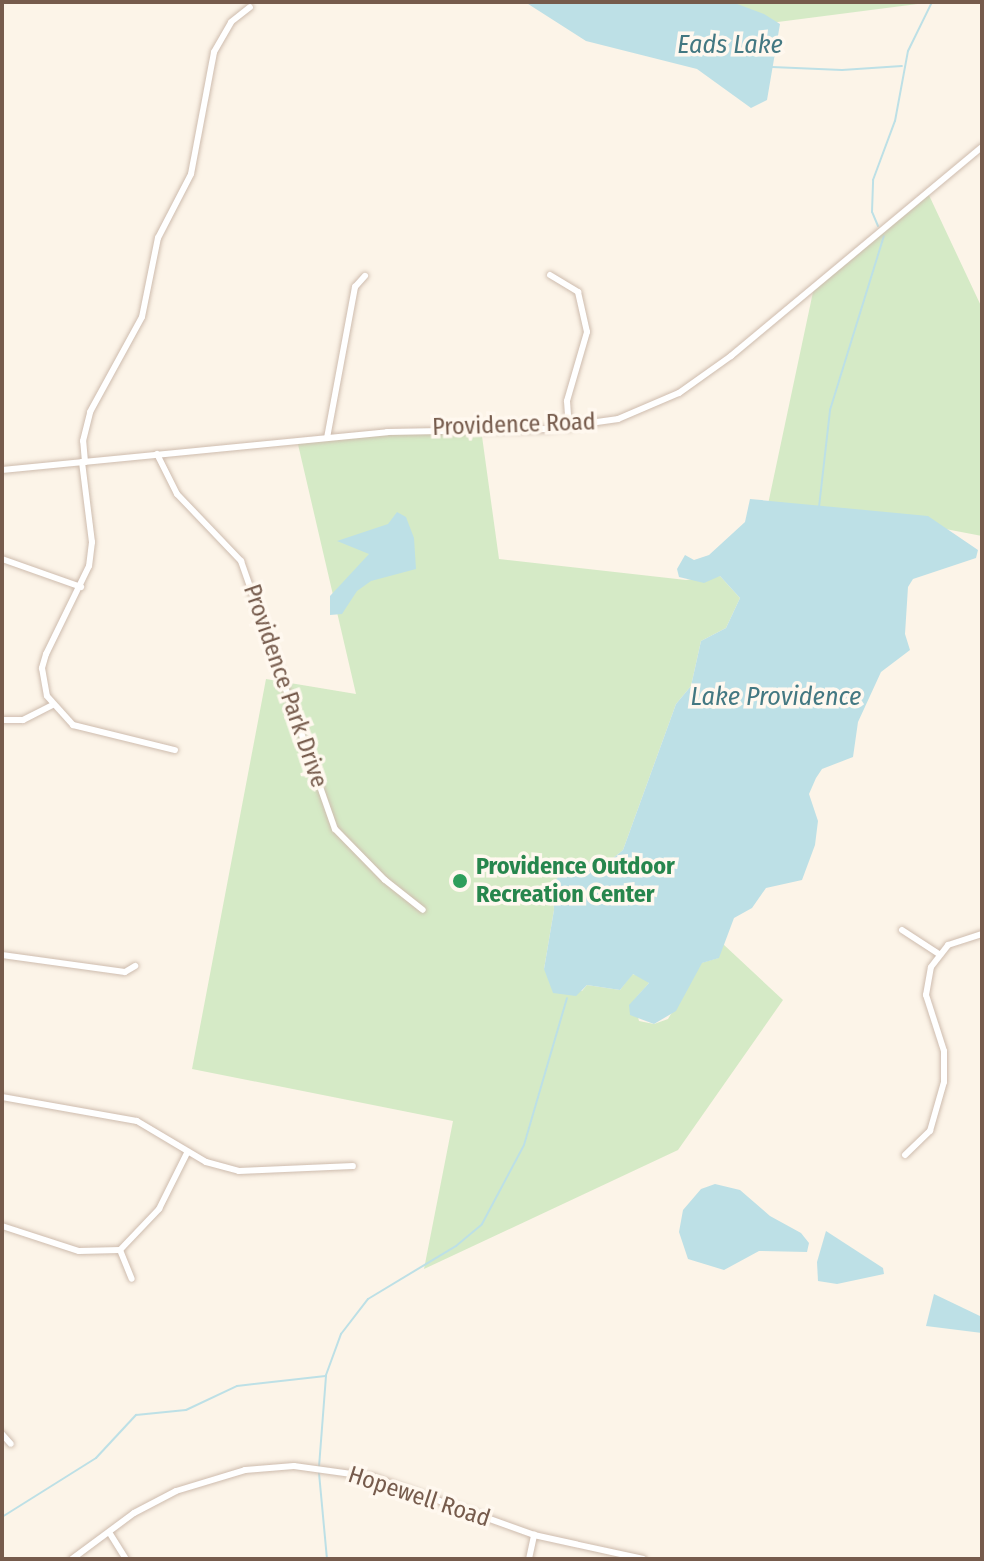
<!DOCTYPE html>
<html>
<head>
<meta charset="utf-8">
<style>
  body { margin:0 }
  #map { position:relative; width:984px; height:1561px; overflow:hidden; background:#fcf4e8; font-family:"Fira Sans Condensed",sans-serif }
  div>[style] { position:absolute }
  .green>* { inset:0; background:#d5eac6 }
  .water>* { inset:0; background:#bde0e6 }
  .stream>* { height:2px; margin:-1px; padding:0 1px; transform-origin:1px; border-radius:1px; background:#bde0e6 }
  .roads { filter:drop-shadow(0 0 2px #cebcae) drop-shadow(0 0 2px #cebcae) }
  .minor>* { height:6px; margin:-3px; padding:0 3px; transform-origin:3px; border-radius:3px; background:#fff }
  .dots>* { width:22px; height:22px; translate:-50% -50%; box-sizing:border-box; border:4px solid #fff8ef; border-radius:50% }
  span { translate:-50% -50%; white-space:nowrap; text-align:center; line-height:1.15; -webkit-text-stroke:7px #fff8ef; paint-order:stroke }
  .street-label { font-size:24px; color:#765b4c }
  .leisure-label { font-size:24px; color:#27864d; font-weight:700 }
  .left { translate:0 -50%; text-align:left }
  .water-label { font-size:26px; color:#437882; font-style:italic }
  .frame { position:absolute; inset:0; border:4px solid #765b4c; pointer-events:none }
</style>
</head>
<body>
<div id="map">
  <div class="green">
    <div style="clip-path:polygon(700px 2px,933px 2px,770px 23px)"></div>
    <div style="clip-path:polygon(927px 191px,982px 308px,982px 536px,836px 508px,767px 509px,813px 292px)"></div>
    <div style="clip-path:polygon(481px 429px,499px 559px,686px 580px,720px 576px,740px 598px,726px 628px,701px 641px,691px 686px,676px 704px,623px 850px,612px 859px,566px 866px,552px 886px,554px 910px,544px 969px,582px 991px,587px 985px,620px 990px,632px 974px,644px 977px,649px 983px,634px 1000px,639px 1021px,654px 1024px,668px 1019px,701px 963px,718px 958px,723px 944px,783px 1000px,678px 1150px,424px 1269px,453px 1121px,192px 1069px,266px 679px,356px 694px,297px 440px)"></div>
  </div>
  <div class="water">
    <div style="clip-path:polygon(525px 2px,732px 2px,764px 14px,780px 24px,767px 100px,751px 108px,697px 69px,586px 41px)"></div>
    <div style="clip-path:polygon(750px 499px,928px 516px,978px 550px,976px 558px,913px 579px,908px 587px,905px 634px,910px 650px,881px 672px,858px 722px,853px 757px,822px 769px,816px 778px,809px 794px,818px 821px,815px 845px,802px 880px,766px 888px,752px 908px,734px 918px,719px 958px,702px 963px,676px 1011px,654px 1024px,630px 1015px,629px 1005px,649px 983px,633px 974px,620px 990px,587px 985px,576px 996px,553px 993px,544px 969px,554px 910px,552px 886px,566px 865px,612px 859px,623px 850px,676px 704px,691px 686px,701px 641px,726px 628px,740px 598px,720px 576px,704px 583px,679px 577px,677px 569px,685px 555px,694px 560px,709px 555px,745px 522px)"></div>
    <div style="clip-path:polygon(397px 512px,406px 517px,414px 538px,416px 569px,371px 581px,357px 591px,342px 614px,330px 615px,330px 596px,369px 554px,337px 541px,388px 524px)"></div>
    <div style="clip-path:polygon(715px 1184px,740px 1190px,770px 1216px,801px 1233px,809px 1243px,807px 1252px,759px 1251px,724px 1270px,688px 1259px,679px 1232px,683px 1210px,701px 1189px)"></div>
    <div style="clip-path:polygon(826px 1231px,883px 1268px,884px 1274px,837px 1284px,818px 1281px,817px 1262px)"></div>
    <div style="clip-path:polygon(934px 1294px,982px 1317px,982px 1333px,926px 1326px)"></div>
  </div>
  <div class="stream">
    <div style="left:772px;top:67px;width:70px;rotate:2.5deg"></div>
    <div style="left:842px;top:70px;width:60px;rotate:-3.8deg"></div>
    <div style="left:878px;top:226px;width:15px;rotate:-113deg"></div>
    <div style="left:872px;top:212px;width:32px;rotate:-88deg"></div>
    <div style="left:873px;top:180px;width:63px;rotate:-69.6deg"></div>
    <div style="left:895px;top:121px;width:71px;rotate:-79.5deg"></div>
    <div style="left:908px;top:51px;width:55px;rotate:-63.9deg"></div>
    <div style="left:819px;top:507px;width:98px;rotate:-83.5deg"></div>
    <div style="left:830px;top:410px;width:182px;rotate:-72.8deg"></div>
    <div style="left:319px;top:1467px;width:92px;rotate:-85.6deg"></div>
    <div style="left:326px;top:1375px;width:44px;rotate:-69.9deg"></div>
    <div style="left:341px;top:1334px;width:44px;rotate:-52.4deg"></div>
    <div style="left:368px;top:1299px;width:103px;rotate:-31.1deg"></div>
    <div style="left:456px;top:1246px;width:34px;rotate:-40deg"></div>
    <div style="left:482px;top:1224px;width:89px;rotate:-62deg"></div>
    <div style="left:524px;top:1145px;width:153px;rotate:-73.7deg"></div>
    <div style="left:319px;top:1473px;width:86px;rotate:84.7deg"></div>
    <div style="left:2px;top:1517px;width:111px;rotate:-32.1deg"></div>
    <div style="left:96px;top:1458px;width:59px;rotate:-47.1deg"></div>
    <div style="left:136px;top:1415px;width:50px;rotate:-5.7deg"></div>
    <div style="left:186px;top:1410px;width:56px;rotate:-25.2deg"></div>
    <div style="left:237px;top:1386px;width:89px;rotate:-6.5deg"></div>
  </div>
  <div class="roads">
    <div class="minor">
      <div style="left:550px;top:275px;width:33px;rotate:31deg"></div>
      <div style="left:578px;top:292px;width:41px;rotate:77.3deg"></div>
      <div style="left:587px;top:332px;width:72px;rotate:106.2deg"></div>
      <div style="left:567px;top:401px;width:27px;rotate:86deg"></div>
      <div style="left:327px;top:438px;width:154px;rotate:-79.5deg"></div>
      <div style="left:355px;top:287px;width:15px;rotate:-48deg"></div>
      <div style="left:157px;top:454px;width:45px;rotate:63.4deg"></div>
      <div style="left:177px;top:494px;width:93px;rotate:46.3deg"></div>
      <div style="left:241px;top:561px;width:284px;rotate:70.7deg"></div>
      <div style="left:335px;top:829px;width:71px;rotate:45.6deg"></div>
      <div style="left:385px;top:880px;width:48px;rotate:38.3deg"></div>
      <div style="left:82px;top:462px;width:81px;rotate:82.9deg"></div>
      <div style="left:92px;top:542px;width:24px;rotate:97deg"></div>
      <div style="left:89px;top:566px;width:98px;rotate:116deg"></div>
      <div style="left:46px;top:654px;width:15px;rotate:106deg"></div>
      <div style="left:42px;top:668px;width:28px;rotate:80deg"></div>
      <div style="left:47px;top:696px;width:39px;rotate:48deg"></div>
      <div style="left:73px;top:725px;width:105px;rotate:13.8deg"></div>
      <div style="left:85px;top:462px;width:21px;rotate:-95deg"></div>
      <div style="left:83px;top:441px;width:30px;rotate:-76deg"></div>
      <div style="left:90px;top:412px;width:108px;rotate:-61.3deg"></div>
      <div style="left:142px;top:317px;width:81px;rotate:-78.6deg"></div>
      <div style="left:158px;top:238px;width:72px;rotate:-62.7deg"></div>
      <div style="left:191px;top:174px;width:124px;rotate:-79.3deg"></div>
      <div style="left:214px;top:52px;width:34px;rotate:-60deg"></div>
      <div style="left:231px;top:22px;width:24px;rotate:-38deg"></div>
      <div style="left:2px;top:470px;width:387px;rotate:-5.6deg"></div>
      <div style="left:387px;top:432px;width:160px;rotate:-1.1deg"></div>
      <div style="left:547px;top:429px;width:72px;rotate:-8deg"></div>
      <div style="left:618px;top:419px;width:66px;rotate:-23.1deg"></div>
      <div style="left:679px;top:393px;width:64px;rotate:-35.4deg"></div>
      <div style="left:731px;top:356px;width:327px;rotate:-39.8deg"></div>
      <div style="left:2px;top:559px;width:84px;rotate:19.5deg"></div>
      <div style="left:2px;top:720px;width:21px"></div>
      <div style="left:23px;top:720px;width:34px;rotate:-27deg"></div>
      <div style="left:902px;top:930px;width:44px;rotate:33deg"></div>
      <div style="left:2px;top:955px;width:124px;rotate:7.9deg"></div>
      <div style="left:125px;top:972px;width:12px;rotate:-31deg"></div>
      <div style="left:2px;top:1097px;width:137px;rotate:10.1deg"></div>
      <div style="left:137px;top:1121px;width:80px;rotate:30.7deg"></div>
      <div style="left:206px;top:1162px;width:34px;rotate:15deg"></div>
      <div style="left:239px;top:1171px;width:114px;rotate:-2.5deg"></div>
      <div style="left:905px;top:1155px;width:35px;rotate:-44deg"></div>
      <div style="left:930px;top:1131px;width:51px;rotate:-74.1deg"></div>
      <div style="left:944px;top:1082px;width:31px;rotate:-90deg"></div>
      <div style="left:944px;top:1051px;width:59px;rotate:-107.8deg"></div>
      <div style="left:926px;top:995px;width:28px;rotate:-80deg"></div>
      <div style="left:931px;top:967px;width:28px;rotate:-52deg"></div>
      <div style="left:948px;top:945px;width:36px;rotate:-18deg"></div>
      <div style="left:2px;top:1226px;width:81px;rotate:18deg"></div>
      <div style="left:79px;top:1251px;width:41px;rotate:-1.4deg"></div>
      <div style="left:120px;top:1250px;width:57px;rotate:-46.4deg"></div>
      <div style="left:159px;top:1209px;width:63px;rotate:-63.4deg"></div>
      <div style="left:120px;top:1250px;width:31px;rotate:68deg"></div>
      <div style="left:2px;top:1434px;width:13px;rotate:48deg"></div>
      <div style="left:109px;top:1532px;width:32px;rotate:58deg"></div>
      <div style="left:72px;top:1559px;width:77px;rotate:-36.6deg"></div>
      <div style="left:134px;top:1513px;width:47px;rotate:-27.6deg"></div>
      <div style="left:176px;top:1491px;width:72px;rotate:-16.9deg"></div>
      <div style="left:245px;top:1470px;width:49px;rotate:-4.7deg"></div>
      <div style="left:294px;top:1466px;width:80px;rotate:7.9deg"></div>
      <div style="left:373px;top:1477px;width:171px;rotate:19.8deg"></div>
      <div style="left:534px;top:1535px;width:112px;rotate:12.4deg"></div>
      <div style="left:529px;top:1559px;width:25px;rotate:-78deg"></div>
    </div>
  </div>
  <div class="dots">
    <div style="left:460px;top:881px;background:#2e9e5b"></div>
  </div>
  <div class="street-label">
    <span style="left:514px;top:425px;rotate:-2deg">Providence Road</span>
    <span style="left:285px;top:686px;rotate:71deg">Providence Park Drive</span>
    <span style="left:419px;top:1497px;rotate:18deg">Hopewell Road</span>
  </div>
  <div class="leisure-label">
    <span class="left" style="left:476px;top:881px">Providence Outdoor<br>Recreation Center</span>
  </div>
  <div class="water-label">
    <span style="left:730px;top:45px">Eads Lake</span>
    <span style="left:776px;top:697px">Lake Providence</span>
  </div>
  <div class="frame"></div>
</div>
</body>
</html>
